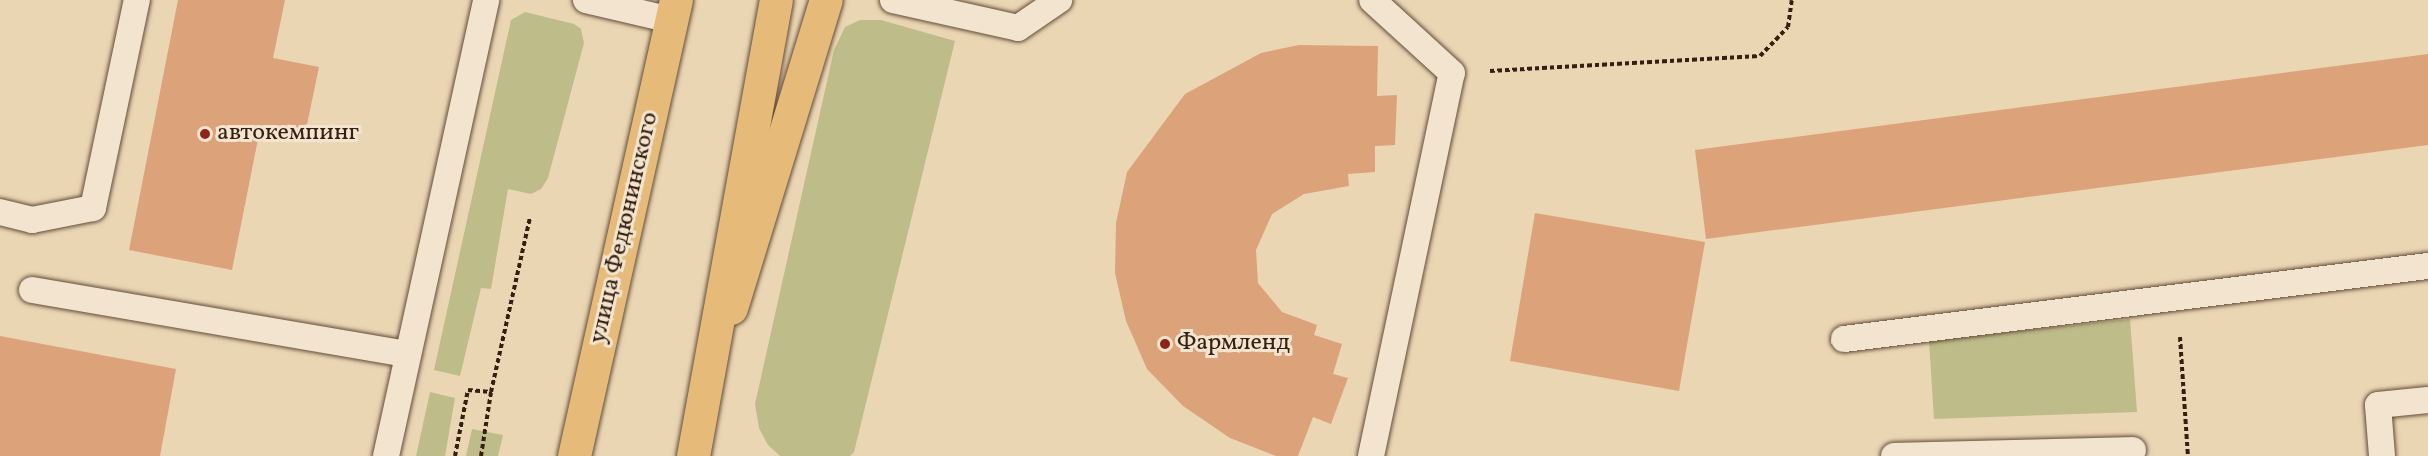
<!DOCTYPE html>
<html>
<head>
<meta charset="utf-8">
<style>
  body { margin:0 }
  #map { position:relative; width:2428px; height:456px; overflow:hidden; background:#ebd6b4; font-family:Vollkorn,serif }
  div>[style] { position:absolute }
  .green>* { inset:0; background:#bebc89 }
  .building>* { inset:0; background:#dca27a }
  .path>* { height:4px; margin-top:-2px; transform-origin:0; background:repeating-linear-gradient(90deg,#341f10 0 4.5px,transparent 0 7.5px) }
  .roads { filter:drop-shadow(0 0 2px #624d39) drop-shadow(0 0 2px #624d39) }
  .service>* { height:26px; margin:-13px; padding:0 13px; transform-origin:13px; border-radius:13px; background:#f2e4ce }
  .primary>* { height:33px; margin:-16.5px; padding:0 16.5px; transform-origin:16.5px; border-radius:16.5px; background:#e6bb7a }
  .trunk>* { height:33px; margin:-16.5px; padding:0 16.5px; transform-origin:16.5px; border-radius:16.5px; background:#e6bb7a }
  .dots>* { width:16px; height:16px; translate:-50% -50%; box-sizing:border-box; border:3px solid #f2e4ce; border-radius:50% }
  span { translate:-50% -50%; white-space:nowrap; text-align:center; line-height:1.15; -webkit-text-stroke:6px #f2e4ce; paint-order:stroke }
  .poi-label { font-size:24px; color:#341f10 }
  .left { translate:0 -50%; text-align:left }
  .street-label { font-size:24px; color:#341f10 }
</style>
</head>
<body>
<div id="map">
  <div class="green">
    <div style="clip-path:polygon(525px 12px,574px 24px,581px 29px,584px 43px,548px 178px,541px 189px,531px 194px,508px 189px,491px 289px,481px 288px,460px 376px,434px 370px,511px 20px)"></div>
    <div style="clip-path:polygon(860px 20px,881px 20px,955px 41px,854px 452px,850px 456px,780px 456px,768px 445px,759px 428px,755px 404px,834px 50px,845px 27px)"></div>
    <div style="clip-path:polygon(2130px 319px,2137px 412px,1934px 419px,1929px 341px)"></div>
    <div style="clip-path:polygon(430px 392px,455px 398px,445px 456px,416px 456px)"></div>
    <div style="clip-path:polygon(472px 429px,503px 435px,498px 456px,466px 456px)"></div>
  </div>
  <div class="building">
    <div style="clip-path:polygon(178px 0,285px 0,273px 58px,319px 67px,304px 139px,260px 129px,232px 270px,129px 250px)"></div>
    <div style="clip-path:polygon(1299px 45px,1378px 46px,1377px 96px,1397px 95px,1395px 145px,1375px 146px,1375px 172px,1348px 174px,1349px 186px,1304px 194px,1272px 214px,1256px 250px,1258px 283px,1282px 312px,1317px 325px,1314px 335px,1342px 344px,1333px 374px,1348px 378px,1331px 424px,1313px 417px,1298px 456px,1276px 456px,1230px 438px,1183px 406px,1147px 369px,1126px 321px,1115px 273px,1116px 223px,1127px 172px,1185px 94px,1261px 53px)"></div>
    <div style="clip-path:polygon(2428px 54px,2428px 145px,1706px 239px,1695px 150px)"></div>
    <div style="clip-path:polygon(1535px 213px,1705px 242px,1679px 391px,1510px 361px)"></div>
    <div style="clip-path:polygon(0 336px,176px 369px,160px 456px,0 456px)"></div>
  </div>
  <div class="path">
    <div style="left:1490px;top:71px;width:270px;rotate:-3.2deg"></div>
    <div style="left:1760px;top:56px;width:40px;rotate:-46deg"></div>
    <div style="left:1788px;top:27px;width:27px;rotate:-82deg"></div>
    <div style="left:2180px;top:337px;width:119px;rotate:86.2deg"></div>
    <div style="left:455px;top:456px;width:67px;rotate:-78.9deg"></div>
    <div style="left:468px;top:390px;width:23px;rotate:5deg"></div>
    <div style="left:491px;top:392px;width:179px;rotate:-77.4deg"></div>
    <div style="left:481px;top:456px;width:65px;rotate:-81.1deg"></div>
  </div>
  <div class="roads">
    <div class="service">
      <div style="left:586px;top:0;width:87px;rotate:13.2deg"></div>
      <div style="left:893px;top:0;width:128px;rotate:12.6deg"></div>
      <div style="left:1018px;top:28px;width:50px;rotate:-34.3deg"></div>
      <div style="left:0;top:212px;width:33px;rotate:14deg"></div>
      <div style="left:32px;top:220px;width:62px;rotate:-11.1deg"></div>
      <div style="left:93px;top:208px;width:213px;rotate:-78.1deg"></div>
      <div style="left:32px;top:290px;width:381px;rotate:9.7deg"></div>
      <div style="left:1844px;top:339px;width:589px;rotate:-7.13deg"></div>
      <div style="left:386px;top:456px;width:467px;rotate:-77.6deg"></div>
      <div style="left:1371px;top:456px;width:391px;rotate:-78.1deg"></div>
      <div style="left:1452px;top:73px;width:108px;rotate:-137.6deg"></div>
      <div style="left:1894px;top:456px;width:239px;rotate:-1.4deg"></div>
      <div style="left:2382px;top:456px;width:51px;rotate:-94.5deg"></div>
      <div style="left:2378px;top:405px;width:50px;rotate:-5.7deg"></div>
    </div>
    <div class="primary">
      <div style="left:731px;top:308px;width:322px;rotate:-72.9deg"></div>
    </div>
    <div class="trunk">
      <div style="left:574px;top:456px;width:467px;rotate:-77.4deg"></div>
      <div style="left:693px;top:456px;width:463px;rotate:-79.7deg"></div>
    </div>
  </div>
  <div class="dots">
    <div style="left:205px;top:134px;background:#8f2418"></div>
    <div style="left:1165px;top:344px;background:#8f2418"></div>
  </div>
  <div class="poi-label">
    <span class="left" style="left:217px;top:134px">автокемпинг</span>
    <span class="left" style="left:1177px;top:344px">Фармленд</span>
  </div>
  <div class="street-label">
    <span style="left:625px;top:228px;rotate:-77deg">улица Федюнинского</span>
  </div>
</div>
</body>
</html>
